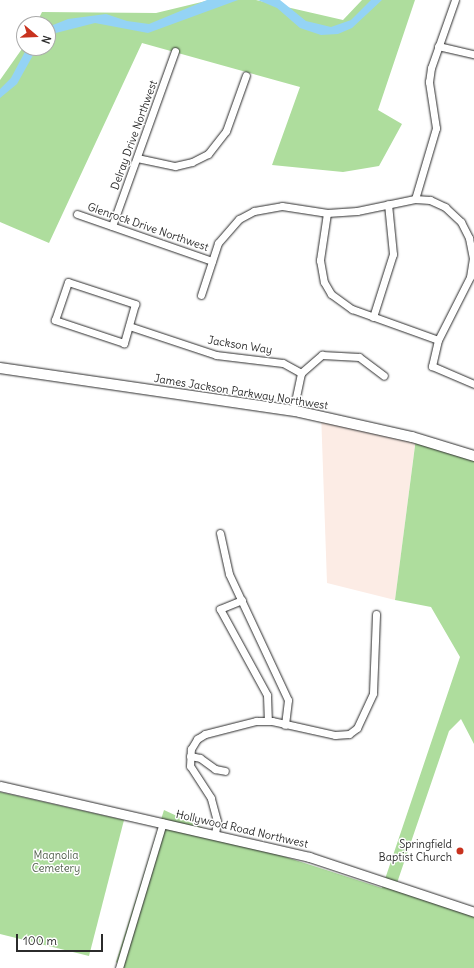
<!DOCTYPE html>
<html>
<head>
<meta charset="utf-8">
<style>
  body { margin:0 }
  #map { position:relative; width:474px; height:968px; overflow:hidden; background:#fff; font-family:Delius,sans-serif }
  div>[style] { position:absolute }
  .built>* { inset:0; background:#fcece5 }
  .green>* { inset:0; background:#aedd9d }
  .water>* { inset:0; background:#94d3f5 }
  .roads { filter:drop-shadow(0 0 1px #2b2b2b) drop-shadow(0 0 1px #2b2b2b) }
  .minor>* { height:7px; margin:-3.5px; padding:0 3.5px; transform-origin:3.5px; border-radius:3.5px; background:#fff }
  .tertiary>* { height:9px; margin:-4.5px; padding:0 4.5px; transform-origin:4.5px; border-radius:4.5px; background:#fff }
  .secondary>* { height:10px; margin:-5px; padding:0 5px; transform-origin:5px; border-radius:5px; background:#fff }
  .dots>* { width:11px; height:11px; translate:-50% -50%; box-sizing:border-box; border:2px solid #fff; border-radius:50% }
  span { translate:-50% -50%; white-space:nowrap; text-align:center; line-height:1.15; -webkit-text-stroke:3px #fff; paint-order:stroke }
  .street-label { font-size:11px; color:#2b2b2b }
  .poi-label { font-size:11px; color:#2b2b2b }
  .right { translate:-100% -50%; text-align:right }
  .park-label { font-size:11px; color:#52604d }
  .north { position:absolute; left:16px; top:16px; width:40px; height:40px; box-sizing:border-box; background:#fff; border:1px solid #aaa; border-radius:50%; rotate:109deg; font-size:11px; font-weight:700; line-height:16px; text-align:center; color:#2b2b2b }
  .north::after { content:''; display:block; margin:auto; width:14px; height:18px; background:#c8321e; clip-path:polygon(50% 0,100% 100%,50% 72%,0 100%) }
  .scale { position:absolute; left:16px; top:934px; width:87px; height:18px; box-sizing:border-box; border:2px solid #2b2b2b; border-top:0; padding-left:5px; font-size:12px; line-height:14px; white-space:nowrap; color:#2b2b2b; -webkit-text-stroke:3px #fff; paint-order:stroke }
</style>
</head>
<body>
<div id="map">
  <div class="built">
    <div style="clip-path:polygon(321px 412px,416px 437px,395px 600px,327px 583px)"></div>
  </div>
  <div class="green">
    <div style="clip-path:polygon(210px 0,256px 0,343px 20px,362px 0,415px 0,378px 110px,402px 124px,379px 166px,343px 172px,272px 165px,300px 87px,142px 43px,49px 243px,0 222px,0 80px,24px 46px,48px 48px,48px 24px,36px 24px,42px 12px,156px 13px)"></div>
    <div style="clip-path:polygon(416px 438px,474px 457px,474px 744px,461px 719px,449px 731px,397px 883px,474px 910px,474px 968px,122px 968px,116px 962px,164px 810px,218px 835px,382px 888px,460px 657px,431px 607px,395px 600px)"></div>
    <div style="clip-path:polygon(0 792px,124px 820px,89px 956px,0 934px)"></div>
  </div>
  <div class="water">
    <div style="clip-path:polygon(207px 0,238px 0,148px 33px,95px 23px,48px 35px,48px 27px,68px 19px,106px 14px,127px 21px,149px 24px)"></div>
    <div style="clip-path:polygon(258px 0,280px 0,306px 21px,331px 27px,351px 20px,371px 0,382px 0,352px 28px,338px 34px,321px 35px,300px 28px,277px 8px)"></div>
    <div style="clip-path:polygon(27px 48px,37px 48px,17px 84px,0 98px,0 89px,11px 78px)"></div>
  </div>
  <div class="roads">
    <div class="minor">
      <div style="left:438px;top:46px;width:37px;rotate:13deg"></div>
      <div style="left:137px;top:158px;width:39px;rotate:12deg"></div>
      <div style="left:175px;top:166px;width:17px;rotate:-13deg"></div>
      <div style="left:192px;top:162px;width:18px;rotate:-27deg"></div>
      <div style="left:208px;top:154px;width:29px;rotate:-52deg"></div>
      <div style="left:226px;top:131px;width:59px;rotate:-70.3deg"></div>
      <div style="left:415px;top:199px;width:74px;rotate:-73.5deg"></div>
      <div style="left:436px;top:128px;width:47px;rotate:-98.7deg"></div>
      <div style="left:429px;top:82px;width:14px;rotate:-82deg"></div>
      <div style="left:431px;top:68px;width:72px;rotate:-70.6deg"></div>
      <div style="left:327px;top:213px;width:48px;rotate:98.5deg"></div>
      <div style="left:320px;top:260px;width:22px;rotate:80deg"></div>
      <div style="left:324px;top:282px;width:14px;rotate:60deg"></div>
      <div style="left:331px;top:294px;width:26px;rotate:36deg"></div>
      <div style="left:352px;top:309px;width:91px;rotate:19.8deg"></div>
      <div style="left:77px;top:214px;width:143px;rotate:19.2deg"></div>
      <div style="left:112px;top:226px;width:186px;rotate:-70.2deg"></div>
      <div style="left:68px;top:282px;width:71px;rotate:18.2deg"></div>
      <div style="left:135px;top:304px;width:41px;rotate:105.8deg"></div>
      <div style="left:124px;top:343px;width:73px;rotate:-161.6deg"></div>
      <div style="left:55px;top:320px;width:40px;rotate:-71.1deg"></div>
      <div style="left:201px;top:295px;width:55px;rotate:-71.9deg"></div>
      <div style="left:218px;top:243px;width:32px;rotate:-49deg"></div>
      <div style="left:239px;top:219px;width:17px;rotate:-28deg"></div>
      <div style="left:254px;top:211px;width:28px;rotate:-10deg"></div>
      <div style="left:282px;top:206px;width:46px;rotate:8.8deg"></div>
      <div style="left:327px;top:213px;width:30px;rotate:-4deg"></div>
      <div style="left:357px;top:211px;width:59px;rotate:-11.7deg"></div>
      <div style="left:415px;top:199px;width:15px;rotate:4deg"></div>
      <div style="left:430px;top:200px;width:17px;rotate:25deg"></div>
      <div style="left:445px;top:207px;width:22px;rotate:43deg"></div>
      <div style="left:461px;top:222px;width:18px;rotate:63deg"></div>
      <div style="left:469px;top:238px;width:20px;rotate:79deg"></div>
      <div style="left:473px;top:258px;width:19px;rotate:99deg"></div>
      <div style="left:470px;top:277px;width:71px;rotate:116.9deg"></div>
      <div style="left:438px;top:340px;width:27px;rotate:103deg"></div>
      <div style="left:432px;top:366px;width:46px;rotate:23.2deg"></div>
      <div style="left:373px;top:317px;width:66px;rotate:-72.4deg"></div>
      <div style="left:393px;top:254px;width:50px;rotate:-95.7deg"></div>
      <div style="left:129px;top:326px;width:92px;rotate:18.4deg"></div>
      <div style="left:216px;top:355px;width:67px;rotate:6.8deg"></div>
      <div style="left:283px;top:363px;width:21px;rotate:29deg"></div>
      <div style="left:293px;top:411px;width:39px;rotate:-78deg"></div>
      <div style="left:301px;top:373px;width:28px;rotate:-41deg"></div>
      <div style="left:322px;top:355px;width:37px;rotate:3deg"></div>
      <div style="left:359px;top:357px;width:31px;rotate:37deg"></div>
      <div style="left:220px;top:533px;width:42px;rotate:77.6deg"></div>
      <div style="left:229px;top:574px;width:139px;rotate:64.9deg"></div>
      <div style="left:288px;top:700px;width:25px;rotate:97deg"></div>
      <div style="left:242px;top:600px;width:24px;rotate:158deg"></div>
      <div style="left:220px;top:609px;width:98px;rotate:61.3deg"></div>
      <div style="left:267px;top:695px;width:26px;rotate:88deg"></div>
      <div style="left:190px;top:756px;width:10px;rotate:11deg"></div>
      <div style="left:200px;top:758px;width:19px;rotate:36deg"></div>
      <div style="left:215px;top:769px;width:10px;rotate:11deg"></div>
      <div style="left:215px;top:834px;width:13px;rotate:-81deg"></div>
      <div style="left:217px;top:821px;width:24px;rotate:-105deg"></div>
      <div style="left:211px;top:798px;width:38px;rotate:-123deg"></div>
      <div style="left:190px;top:766px;width:17px;rotate:-87deg"></div>
      <div style="left:191px;top:749px;width:12px;rotate:-59deg"></div>
      <div style="left:197px;top:739px;width:9px;rotate:-32deg"></div>
      <div style="left:205px;top:734px;width:53px;rotate:-14.3deg"></div>
      <div style="left:256px;top:721px;width:16px"></div>
      <div style="left:272px;top:721px;width:65px;rotate:12.5deg"></div>
      <div style="left:335px;top:735px;width:14px;rotate:-4deg"></div>
      <div style="left:349px;top:734px;width:10px;rotate:-37deg"></div>
      <div style="left:357px;top:728px;width:38px;rotate:-65deg"></div>
      <div style="left:373px;top:693px;width:79px;rotate:-87.8deg"></div>
      <div style="left:119px;top:968px;width:152px;rotate:-73.2deg"></div>
    </div>
    <div class="tertiary">
      <div style="left:0;top:786px;width:317px;rotate:12.9deg"></div>
      <div style="left:309px;top:857px;width:174px;rotate:18.4deg"></div>
    </div>
    <div class="secondary">
      <div style="left:0;top:368px;width:303px;rotate:8.3deg"></div>
      <div style="left:300px;top:412px;width:115px;rotate:12.6deg"></div>
      <div style="left:412px;top:437px;width:65px;rotate:17deg"></div>
    </div>
  </div>
  <div class="dots">
    <div style="left:460px;top:851px;background:#c8321e"></div>
  </div>
  <div class="street-label">
    <span style="left:134px;top:135px;rotate:-70deg">Delray Drive Northwest</span>
    <span style="left:148px;top:227px;rotate:19deg">Glenrock Drive Northwest</span>
    <span style="left:240px;top:345px;rotate:9deg">Jackson Way</span>
    <span style="left:241px;top:392px;rotate:9deg">James Jackson Parkway Northwest</span>
    <span style="left:242px;top:829px;rotate:13deg">Hollywood Road Northwest</span>
  </div>
  <div class="poi-label">
    <span class="right" style="left:452px;top:851px">Springfield<br>Baptist Church</span>
  </div>
  <div class="park-label">
    <span style="left:56px;top:862px">Magnolia<br>Cemetery</span>
  </div>
  <div class="north">N</div>
  <div class="scale">100 m</div>
</div>
</body>
</html>
